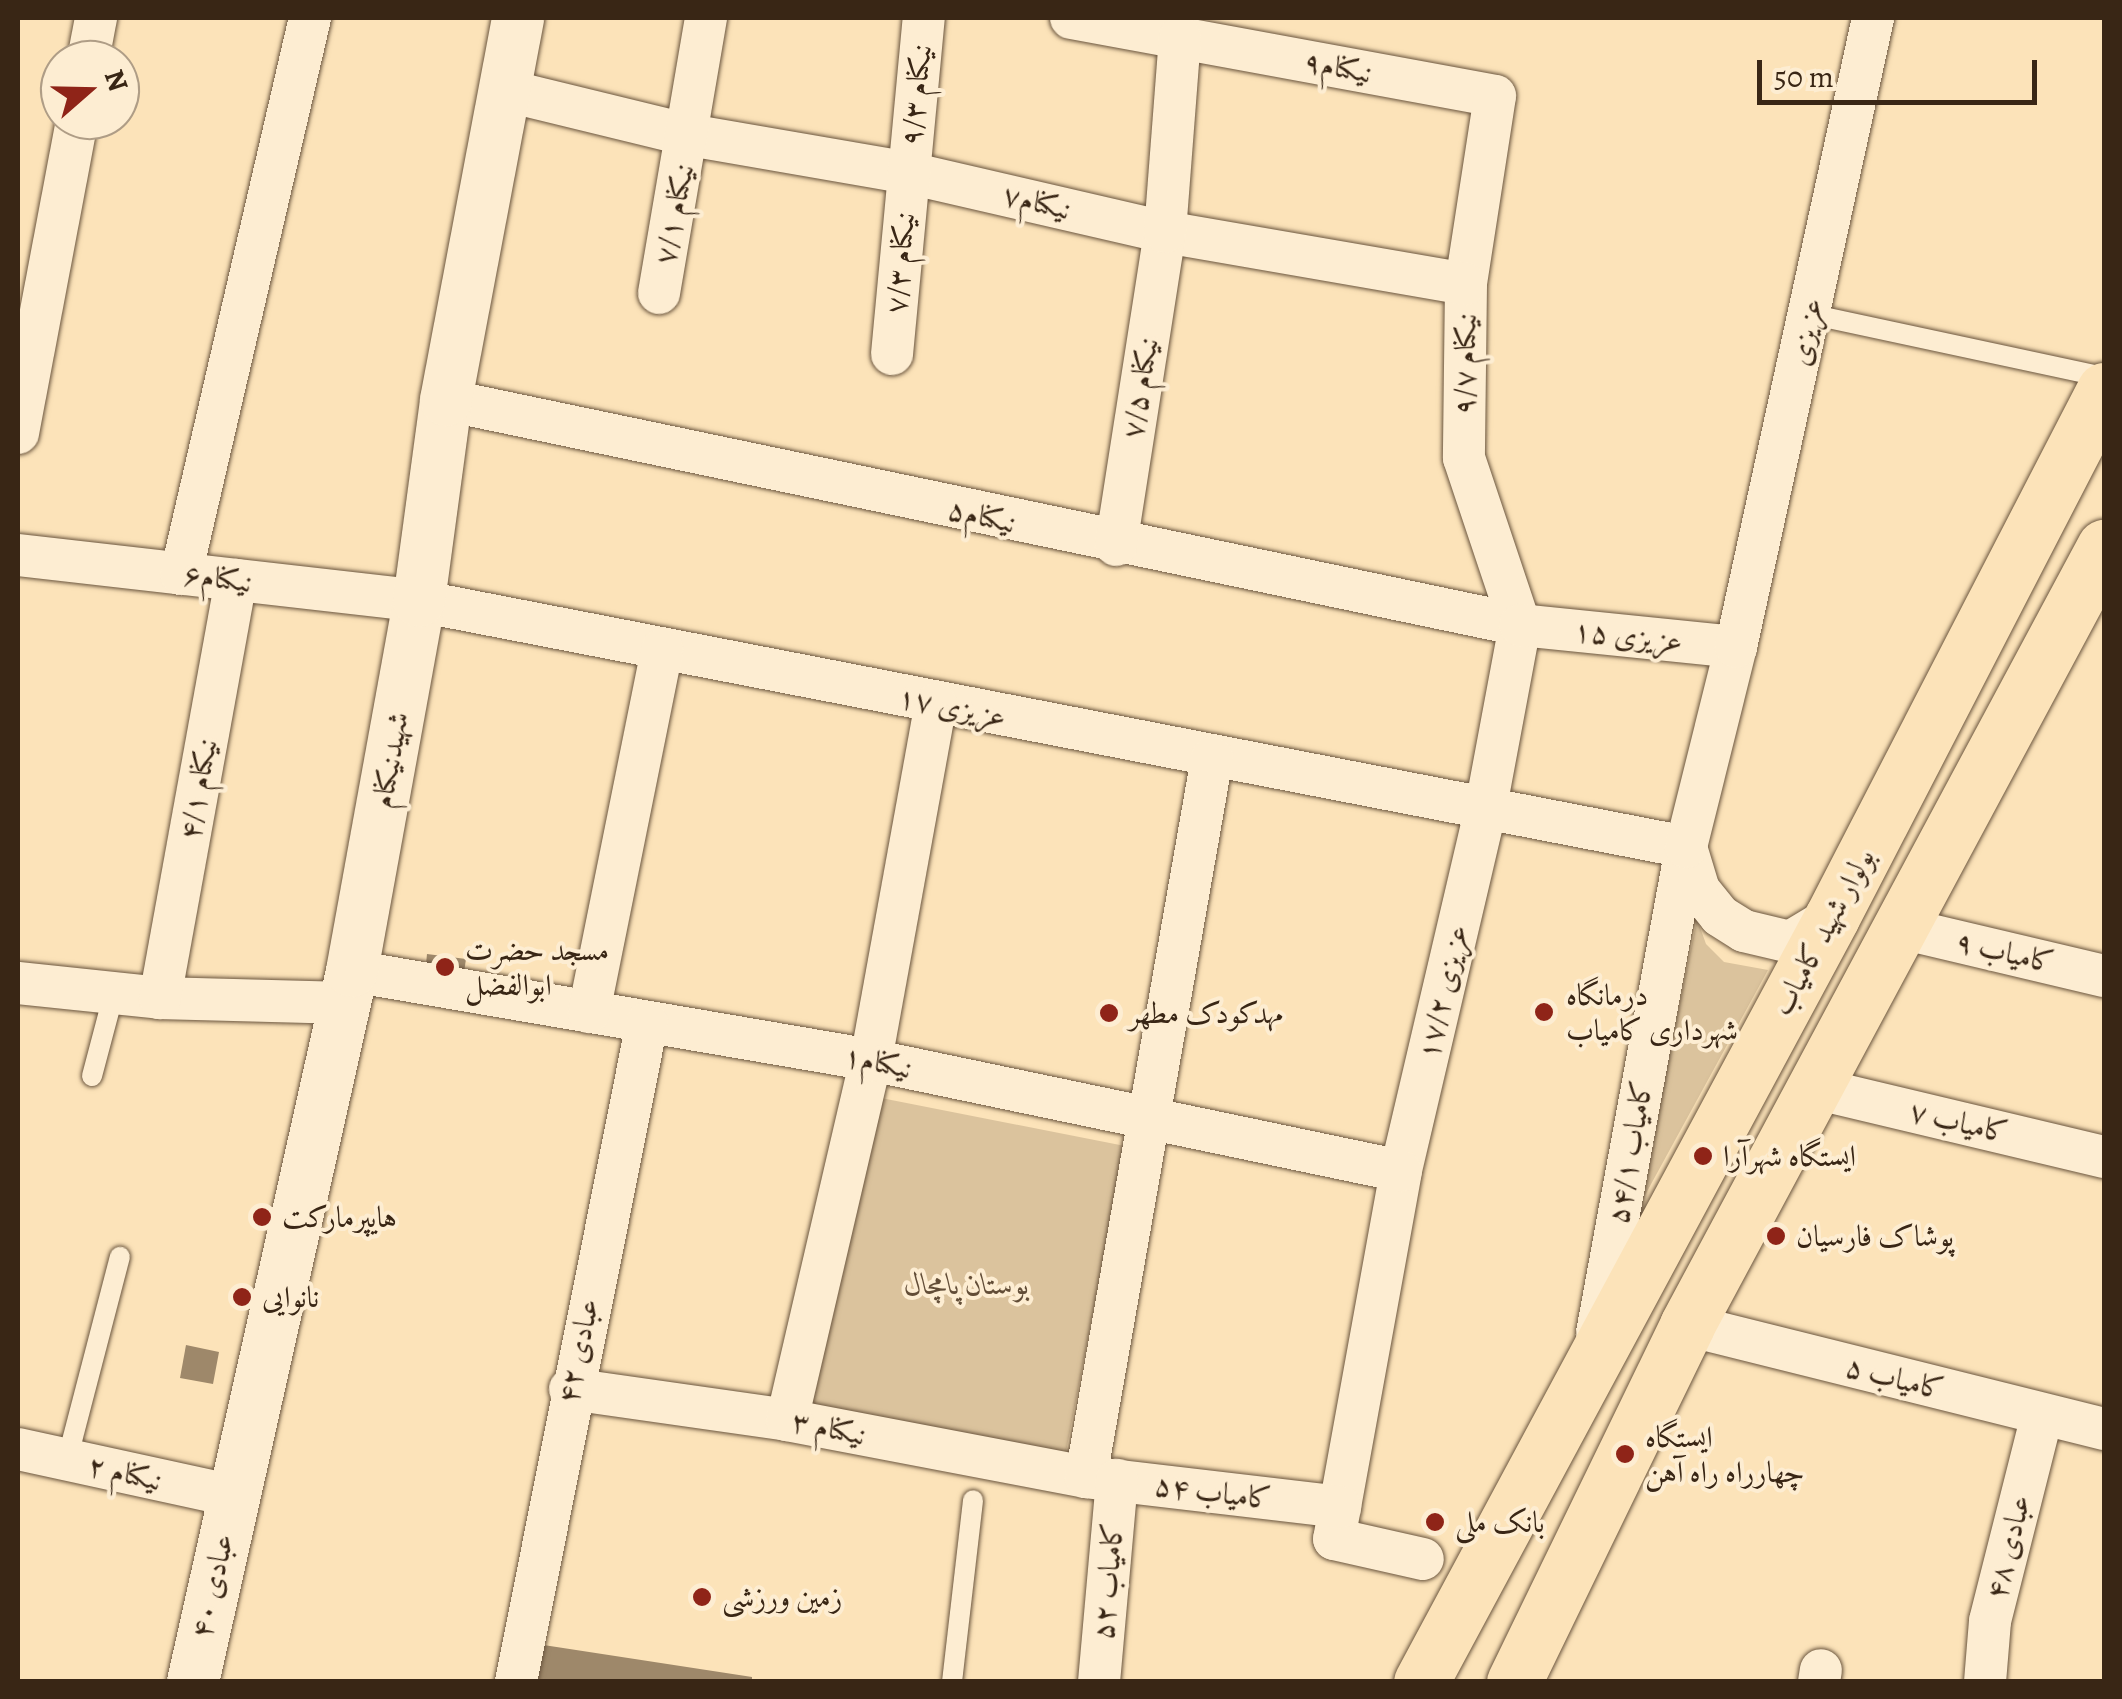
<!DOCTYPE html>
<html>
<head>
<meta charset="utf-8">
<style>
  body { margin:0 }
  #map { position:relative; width:2122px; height:1699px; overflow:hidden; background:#fce3b9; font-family:Alegreya,Amiri,serif }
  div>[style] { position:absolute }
  .green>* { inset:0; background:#dbc39d }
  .building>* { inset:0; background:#9e886a }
  .roads { filter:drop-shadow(0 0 2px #6a553e) drop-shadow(0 0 2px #6a553e) }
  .service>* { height:20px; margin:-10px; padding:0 10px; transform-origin:10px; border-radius:10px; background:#fdedd2 }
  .minor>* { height:42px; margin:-21px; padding:0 21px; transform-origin:21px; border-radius:21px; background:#fdedd2 }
  .tertiary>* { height:52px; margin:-26px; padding:0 26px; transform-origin:26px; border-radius:26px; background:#fdedd2 }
  .primary>* { height:55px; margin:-27.5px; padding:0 27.5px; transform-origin:27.5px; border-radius:27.5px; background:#fce3b9 }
  .dots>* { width:28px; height:28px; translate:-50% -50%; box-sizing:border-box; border:5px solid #fdedd2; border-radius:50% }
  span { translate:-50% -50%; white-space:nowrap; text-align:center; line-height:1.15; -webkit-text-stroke:8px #fdedd2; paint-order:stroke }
  .street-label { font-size:30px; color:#392615 }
  .poi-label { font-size:30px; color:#392615 }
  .left { translate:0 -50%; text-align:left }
  .park-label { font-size:30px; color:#624d37; font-style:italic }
  .frame { position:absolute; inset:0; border:20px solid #392615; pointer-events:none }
  .north { position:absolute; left:40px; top:40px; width:100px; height:100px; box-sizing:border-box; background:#fdedd2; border:2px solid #af9d86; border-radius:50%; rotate:70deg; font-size:28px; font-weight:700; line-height:40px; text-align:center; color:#392615 }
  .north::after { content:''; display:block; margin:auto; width:35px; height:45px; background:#8f2418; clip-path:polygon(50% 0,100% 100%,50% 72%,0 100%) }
  .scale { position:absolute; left:1757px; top:60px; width:280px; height:45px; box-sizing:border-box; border:5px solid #392615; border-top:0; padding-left:12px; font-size:30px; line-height:35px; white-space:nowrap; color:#392615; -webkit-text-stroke:8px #fdedd2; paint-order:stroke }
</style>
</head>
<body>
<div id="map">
  <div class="green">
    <div style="clip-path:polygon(1697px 919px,1706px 944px,1724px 962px,1768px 970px,1638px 1208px)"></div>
    <div style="clip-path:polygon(871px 1096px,1125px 1146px,1065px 1457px,810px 1407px)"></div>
  </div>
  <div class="building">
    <div style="clip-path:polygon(427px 954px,466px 959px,463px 979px,425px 974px)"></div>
    <div style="clip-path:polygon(186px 1345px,219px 1352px,213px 1384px,180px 1378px)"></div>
    <div style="clip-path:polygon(537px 1644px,752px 1677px,752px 1682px,531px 1682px)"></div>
  </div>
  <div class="roads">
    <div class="service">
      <div style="left:1810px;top:314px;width:301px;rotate:12.1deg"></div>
      <div style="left:92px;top:1076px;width:86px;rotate:-75.2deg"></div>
      <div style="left:67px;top:1460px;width:210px;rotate:-75.4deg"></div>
      <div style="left:952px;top:1682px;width:183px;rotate:-83.4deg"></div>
    </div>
    <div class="minor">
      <div style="left:1071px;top:18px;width:431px;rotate:10.4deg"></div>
      <div style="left:1495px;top:96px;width:190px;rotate:98.8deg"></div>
      <div style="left:1466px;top:284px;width:174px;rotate:90.7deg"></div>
      <div style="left:1464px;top:458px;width:176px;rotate:71.5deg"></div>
      <div style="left:1520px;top:625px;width:190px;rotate:100.6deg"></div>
      <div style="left:1485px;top:812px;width:369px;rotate:103.2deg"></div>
      <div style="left:1401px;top:1171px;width:374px;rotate:100.3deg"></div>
      <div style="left:1334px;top:1539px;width:91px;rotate:12.7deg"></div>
      <div style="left:88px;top:60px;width:43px;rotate:-79.2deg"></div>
      <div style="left:508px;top:91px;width:186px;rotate:13.7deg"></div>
      <div style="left:689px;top:135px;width:223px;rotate:9.8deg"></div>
      <div style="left:909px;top:173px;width:263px;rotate:13deg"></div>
      <div style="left:1165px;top:232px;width:305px;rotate:9.8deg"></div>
      <div style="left:659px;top:293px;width:279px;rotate:-80.3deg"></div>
      <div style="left:892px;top:354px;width:338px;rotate:-84.6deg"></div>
      <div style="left:446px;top:400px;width:1097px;rotate:11.83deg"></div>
      <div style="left:1520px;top:625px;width:217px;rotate:5.8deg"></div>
      <div style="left:18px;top:433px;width:319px;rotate:-79.3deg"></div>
      <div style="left:1116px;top:545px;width:317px;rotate:-81.1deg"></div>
      <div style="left:1165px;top:232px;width:195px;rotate:-85.6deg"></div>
      <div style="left:18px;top:555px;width:404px;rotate:6.5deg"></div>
      <div style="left:419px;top:601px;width:1291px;rotate:10.99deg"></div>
      <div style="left:181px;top:574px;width:571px;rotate:-76.94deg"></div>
      <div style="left:1686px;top:847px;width:45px;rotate:73.2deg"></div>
      <div style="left:1699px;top:890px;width:33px;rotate:51deg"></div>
      <div style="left:1720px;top:916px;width:28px;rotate:32deg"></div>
      <div style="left:1744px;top:931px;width:47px;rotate:13.4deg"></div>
      <div style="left:1790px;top:942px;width:49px;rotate:-30.8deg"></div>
      <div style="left:1905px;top:929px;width:204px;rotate:13.3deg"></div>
      <div style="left:352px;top:971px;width:527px;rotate:9.73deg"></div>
      <div style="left:871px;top:1060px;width:541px;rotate:11.83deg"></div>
      <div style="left:18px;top:983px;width:143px;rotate:6deg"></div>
      <div style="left:160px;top:998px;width:185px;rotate:1.5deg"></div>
      <div style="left:160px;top:998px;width:425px;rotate:-79.7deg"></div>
      <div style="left:589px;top:1012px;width:370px;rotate:-78.6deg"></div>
      <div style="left:1814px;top:1088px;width:298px;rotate:13.4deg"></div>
      <div style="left:1687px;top:1325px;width:430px;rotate:14deg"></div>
      <div style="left:1597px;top:1333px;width:494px;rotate:-79.6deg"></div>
      <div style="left:1686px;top:847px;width:206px;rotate:-76deg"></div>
      <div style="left:1736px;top:647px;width:644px;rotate:-77.71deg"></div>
      <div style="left:570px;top:1389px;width:219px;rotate:8.1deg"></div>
      <div style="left:787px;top:1420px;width:304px;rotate:10.8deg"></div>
      <div style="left:1086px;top:1477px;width:256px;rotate:6.7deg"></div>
      <div style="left:787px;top:1420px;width:370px;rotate:-76.9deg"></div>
      <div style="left:871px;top:1060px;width:362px;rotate:-79.7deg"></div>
      <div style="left:18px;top:1449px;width:220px;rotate:12.3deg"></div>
      <div style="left:1086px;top:1477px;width:730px;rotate:-80.06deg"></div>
      <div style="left:516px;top:1682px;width:672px;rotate:-78.76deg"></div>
      <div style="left:1099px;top:1682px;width:203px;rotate:-84.9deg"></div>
      <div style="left:1819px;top:1682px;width:12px;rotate:-81deg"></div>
      <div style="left:1985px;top:1682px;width:61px;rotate:-85.3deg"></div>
      <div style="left:1990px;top:1621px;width:212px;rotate:-75.8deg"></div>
    </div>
    <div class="tertiary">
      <div style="left:193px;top:1682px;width:729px;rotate:-77.39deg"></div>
      <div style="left:352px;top:971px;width:376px;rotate:-79.7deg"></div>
      <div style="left:419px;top:601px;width:203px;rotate:-82.3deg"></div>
      <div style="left:446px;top:400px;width:389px;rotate:-79.3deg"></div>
    </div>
    <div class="primary">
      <div style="left:1421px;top:1682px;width:868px;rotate:-61.75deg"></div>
      <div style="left:1832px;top:917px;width:593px;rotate:-62.7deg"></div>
      <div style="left:1514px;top:1682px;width:397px;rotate:-64.1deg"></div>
      <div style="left:1687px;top:1325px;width:883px;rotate:-61.81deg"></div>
    </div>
  </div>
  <div class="dots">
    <div style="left:445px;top:967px;background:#8f2418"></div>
    <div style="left:1544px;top:1012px;background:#8f2418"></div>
    <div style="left:1109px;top:1013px;background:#8f2418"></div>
    <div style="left:1703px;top:1156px;background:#8f2418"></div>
    <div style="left:262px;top:1217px;background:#8f2418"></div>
    <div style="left:1776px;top:1236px;background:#8f2418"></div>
    <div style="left:242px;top:1297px;background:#8f2418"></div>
    <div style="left:1625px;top:1454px;background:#8f2418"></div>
    <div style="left:1435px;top:1522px;background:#8f2418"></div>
    <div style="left:702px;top:1597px;background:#8f2418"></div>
  </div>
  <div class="street-label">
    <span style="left:1338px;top:67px;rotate:10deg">نیکنام۹</span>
    <span style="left:916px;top:95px;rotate:-84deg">نیکنام ۹/۳</span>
    <span style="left:1037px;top:202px;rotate:13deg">نیکنام۷</span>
    <span style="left:674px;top:214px;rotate:-79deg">نیکنام ۷/۱</span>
    <span style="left:900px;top:263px;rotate:-85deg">نیکنام ۷/۳</span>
    <span style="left:1806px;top:332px;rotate:-78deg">عزیزی</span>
    <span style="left:1465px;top:364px;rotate:-89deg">نیکنام ۹/۷</span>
    <span style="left:1140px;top:388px;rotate:-81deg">نیکنام ۷/۵</span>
    <span style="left:982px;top:516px;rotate:12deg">نیکنام۵</span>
    <span style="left:218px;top:578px;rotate:7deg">نیکنام۶</span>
    <span style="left:1628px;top:636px;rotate:6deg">عزیزی ۱۵</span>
    <span style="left:952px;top:707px;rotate:11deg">عزیزی ۱۷</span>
    <span style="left:390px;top:760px;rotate:-80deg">شهیدنیکنام</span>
    <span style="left:198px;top:789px;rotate:-80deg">نیکنام ۴/۱</span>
    <span style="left:1823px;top:932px;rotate:-62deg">بولوار شهید کامیاب</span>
    <span style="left:2005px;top:952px;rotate:13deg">کامیاب ۹</span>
    <span style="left:1443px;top:992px;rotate:-77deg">عزیزی ۱۷/۲</span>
    <span style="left:878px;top:1062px;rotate:11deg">نیکنام۱</span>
    <span style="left:1959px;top:1122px;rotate:13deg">کامیاب ۷</span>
    <span style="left:1630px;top:1152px;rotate:-80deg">کامیاب ۵۴/۱</span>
    <span style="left:578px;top:1351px;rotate:-78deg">عبادی ۴۲</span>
    <span style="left:1895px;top:1378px;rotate:14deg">کامیاب ۵</span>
    <span style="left:829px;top:1428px;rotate:11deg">نیکنام ۳</span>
    <span style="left:125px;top:1473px;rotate:12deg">نیکنام ۲</span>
    <span style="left:1213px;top:1492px;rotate:7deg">کامیاب ۵۴</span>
    <span style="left:2008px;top:1547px;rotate:-76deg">عبادی ۴۸</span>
    <span style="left:1108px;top:1581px;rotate:-85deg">کامیاب ۵۲</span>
    <span style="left:212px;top:1586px;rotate:-77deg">عبادی ۴۰</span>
  </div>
  <div class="poi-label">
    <span class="left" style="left:465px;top:967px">مسجد حضرت<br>ابوالفضل</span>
    <span class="left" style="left:1566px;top:1012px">درمانگاه<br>شهرداری کامیاب</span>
    <span class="left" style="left:1129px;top:1013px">مهدکودک مطهر</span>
    <span class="left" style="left:1723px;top:1156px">ایستگاه شهرآرا</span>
    <span class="left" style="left:282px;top:1217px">هایپرمارکت</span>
    <span class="left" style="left:1796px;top:1236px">پوشاک فارسیان</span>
    <span class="left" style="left:262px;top:1297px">نانوایی</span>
    <span class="left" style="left:1645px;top:1454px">ایستگاه<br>چهارراه راه آهن</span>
    <span class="left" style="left:1455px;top:1522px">بانک ملی</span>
    <span class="left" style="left:722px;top:1597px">زمین ورزشی</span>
  </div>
  <div class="park-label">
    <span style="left:967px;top:1284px">بوستان پامچال</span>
  </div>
  <div class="frame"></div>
  <div class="north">N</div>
  <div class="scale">50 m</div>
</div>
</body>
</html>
